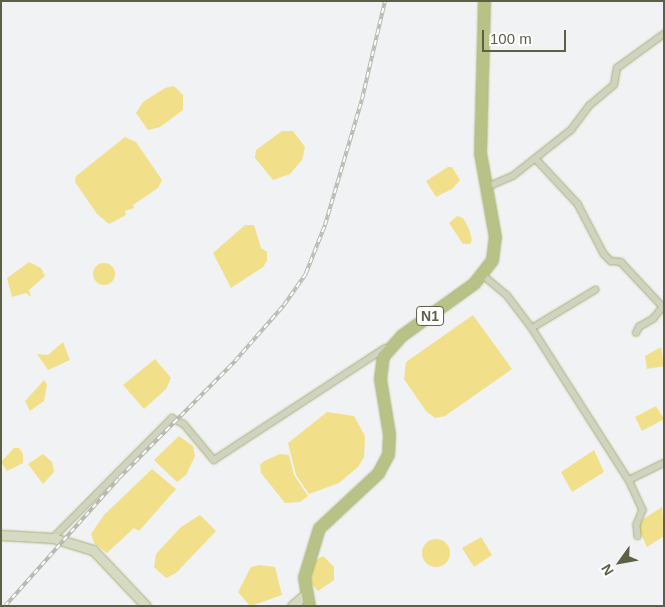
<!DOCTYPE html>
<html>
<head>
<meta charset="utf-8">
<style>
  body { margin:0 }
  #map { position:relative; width:665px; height:607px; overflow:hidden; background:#f1f2f3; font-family:Helvetica,sans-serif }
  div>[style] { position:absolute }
  .water>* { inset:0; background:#f1e089 }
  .round { border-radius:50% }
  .roads { filter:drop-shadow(0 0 1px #a4ae71) drop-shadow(0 0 1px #a4ae71) }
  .street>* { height:5.5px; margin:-2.75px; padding:0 2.75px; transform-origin:2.75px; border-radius:2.75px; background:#d1d3c1 }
  .secondary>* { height:9px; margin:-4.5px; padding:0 4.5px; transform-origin:4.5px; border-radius:4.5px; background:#d7dac3 }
  .highway>* { height:11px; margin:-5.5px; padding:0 5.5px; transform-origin:5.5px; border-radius:5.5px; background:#b9c286 }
  .rail>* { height:4px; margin-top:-2px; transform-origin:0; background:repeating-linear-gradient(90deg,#fff 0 5.5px,#b9bbb2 0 11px); box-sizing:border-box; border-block:1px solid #b9bbb2 }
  span { translate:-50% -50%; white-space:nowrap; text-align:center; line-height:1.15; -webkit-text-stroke:4.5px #fff; paint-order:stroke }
  .shield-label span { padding:1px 4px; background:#fff; border:1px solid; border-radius:4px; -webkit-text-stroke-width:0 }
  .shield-label { font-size:14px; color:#5d5f47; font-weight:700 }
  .frame { position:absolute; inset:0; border:2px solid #5d5f47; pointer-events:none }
  .north { position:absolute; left:595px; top:537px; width:50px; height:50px; -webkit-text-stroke:4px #fff; paint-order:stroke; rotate:238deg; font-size:14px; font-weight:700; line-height:20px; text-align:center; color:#5d5f47 }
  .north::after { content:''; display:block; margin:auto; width:18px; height:22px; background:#5d5f47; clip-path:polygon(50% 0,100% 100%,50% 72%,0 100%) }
  .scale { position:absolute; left:482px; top:30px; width:84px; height:22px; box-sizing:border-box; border:2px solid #5d5f47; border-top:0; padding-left:6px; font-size:15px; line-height:18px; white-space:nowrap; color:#5d5f47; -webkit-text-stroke:4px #fff; paint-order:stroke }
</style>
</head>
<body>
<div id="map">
  <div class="water">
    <div style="clip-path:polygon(174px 86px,183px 95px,183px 110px,160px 127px,148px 130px,136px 113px,143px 102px,165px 88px)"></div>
    <div style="clip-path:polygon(282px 131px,293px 131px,305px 147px,302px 160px,290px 174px,273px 180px,255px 158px,256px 150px)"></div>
    <div style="clip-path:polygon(125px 137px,136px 142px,162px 180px,158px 188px,133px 205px,134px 208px,125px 211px,126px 215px,109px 224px,97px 214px,75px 182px,76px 176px)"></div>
    <div style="clip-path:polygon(448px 167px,452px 167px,460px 180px,452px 189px,436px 197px,426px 181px)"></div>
    <div style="clip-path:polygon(457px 216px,463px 218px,469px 229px,472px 240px,470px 244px,463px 244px,449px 223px)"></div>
    <div style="clip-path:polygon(245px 225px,254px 225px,261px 248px,267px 252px,267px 261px,263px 267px,231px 288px,213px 253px)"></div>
    <div style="clip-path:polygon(29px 262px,41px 268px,45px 276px,29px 290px,31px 297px,26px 293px,12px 297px,7px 278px)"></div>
    <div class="round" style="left:93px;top:263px;width:22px;height:22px"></div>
    <div style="clip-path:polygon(473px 315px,512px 369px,445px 416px,435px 418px,426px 411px,404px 379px,406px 362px)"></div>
    <div style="clip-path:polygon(63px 342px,70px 360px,48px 370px,37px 354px,48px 355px)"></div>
    <div style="clip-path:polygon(661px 347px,664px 366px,647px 369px,645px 356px)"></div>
    <div style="clip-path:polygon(155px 359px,171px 378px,166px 389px,144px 409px,123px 385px)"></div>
    <div style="clip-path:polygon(44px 380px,47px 385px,44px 401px,30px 411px,25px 401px)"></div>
    <div style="clip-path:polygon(656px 406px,664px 419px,642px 431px,635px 417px)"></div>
    <div style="clip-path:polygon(327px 412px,354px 416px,365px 436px,364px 457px,358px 467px,339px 483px,309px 494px,296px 475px,288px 443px)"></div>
    <div style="clip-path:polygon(179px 436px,193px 446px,195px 456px,186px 475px,177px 482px,154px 460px)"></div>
    <div style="clip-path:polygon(14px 448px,19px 448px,23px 454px,23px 463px,7px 471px,1px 462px)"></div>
    <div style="clip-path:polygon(594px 450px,604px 472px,572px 492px,561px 472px)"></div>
    <div style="clip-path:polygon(43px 454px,52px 462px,54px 472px,43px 484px,28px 464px)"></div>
    <div style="clip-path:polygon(280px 454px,289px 455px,294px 475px,308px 496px,300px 502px,285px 503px,261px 473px,260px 465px,264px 461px)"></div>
    <div style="clip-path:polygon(152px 469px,176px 489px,139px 531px,134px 528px,107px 553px,94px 543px,91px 534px,104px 515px)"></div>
    <div style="clip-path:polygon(662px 507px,664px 536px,647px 547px,638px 527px,642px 520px)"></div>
    <div style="clip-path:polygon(200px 515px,216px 531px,176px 573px,166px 578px,154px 567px,156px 554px,181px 527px)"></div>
    <div style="clip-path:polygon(481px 537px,492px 555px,474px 567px,462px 548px)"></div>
    <div class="round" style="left:422px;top:539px;width:28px;height:28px"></div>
    <div style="clip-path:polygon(323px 556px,334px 567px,334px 580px,318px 591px,310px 582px,311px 563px)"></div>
    <div style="clip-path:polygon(260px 565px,275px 567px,282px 595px,250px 606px,238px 592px,251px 567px)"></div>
  </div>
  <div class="roads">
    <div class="street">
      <div style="left:536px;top:159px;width:62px;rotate:47deg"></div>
      <div style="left:578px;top:204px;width:56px;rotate:62.5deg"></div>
      <div style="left:604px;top:254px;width:10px;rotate:45deg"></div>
      <div style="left:611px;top:261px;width:10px;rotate:6deg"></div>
      <div style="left:621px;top:262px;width:63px;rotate:46.9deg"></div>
      <div style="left:487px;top:187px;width:28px;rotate:-23deg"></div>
      <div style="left:513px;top:176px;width:74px;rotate:-38.4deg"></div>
      <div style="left:571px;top:130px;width:31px;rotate:-53deg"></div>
      <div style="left:590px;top:105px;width:31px;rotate:-40deg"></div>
      <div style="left:614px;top:85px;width:17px;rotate:-80deg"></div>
      <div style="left:617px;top:68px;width:58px;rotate:-35.9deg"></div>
      <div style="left:483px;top:275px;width:31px;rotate:40deg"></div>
      <div style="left:507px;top:295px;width:41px;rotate:52.9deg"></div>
      <div style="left:532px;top:328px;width:180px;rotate:57.5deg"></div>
      <div style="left:629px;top:480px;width:39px;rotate:-26deg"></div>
      <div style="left:532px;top:328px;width:74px;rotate:-31.1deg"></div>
      <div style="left:636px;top:333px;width:7px;rotate:-63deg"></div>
      <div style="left:639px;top:327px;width:16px;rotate:-30deg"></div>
      <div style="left:653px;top:319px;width:14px;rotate:-51deg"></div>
      <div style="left:629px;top:480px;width:33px;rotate:65deg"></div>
      <div style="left:643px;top:510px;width:16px;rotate:112deg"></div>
      <div style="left:637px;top:525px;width:11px;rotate:85deg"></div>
      <div style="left:53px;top:538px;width:169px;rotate:-45.2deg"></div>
      <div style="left:172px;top:418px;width:13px;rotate:27deg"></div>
      <div style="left:184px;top:424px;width:47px;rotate:50.2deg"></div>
      <div style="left:214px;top:460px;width:204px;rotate:-33.2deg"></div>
    </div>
    <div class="secondary">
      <div style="left:1px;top:535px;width:52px;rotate:3.3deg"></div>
      <div style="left:53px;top:538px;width:42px;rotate:16.7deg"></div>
      <div style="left:93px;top:550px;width:77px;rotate:46.6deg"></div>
      <div style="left:292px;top:606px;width:18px;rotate:-41deg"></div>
    </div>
    <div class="highway">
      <div style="left:309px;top:606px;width:29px;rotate:-100deg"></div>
      <div style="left:304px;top:577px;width:51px;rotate:-73deg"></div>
      <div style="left:319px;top:528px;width:81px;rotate:-43deg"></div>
      <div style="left:378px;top:473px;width:21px;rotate:-62deg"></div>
      <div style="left:388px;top:454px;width:20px;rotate:-87deg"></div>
      <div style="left:389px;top:434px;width:56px;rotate:-99.3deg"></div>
      <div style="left:380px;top:379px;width:23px;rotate:-83deg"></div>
      <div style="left:383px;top:356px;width:28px;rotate:-48deg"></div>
      <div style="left:402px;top:335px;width:89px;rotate:-35.8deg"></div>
      <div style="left:474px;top:283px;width:29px;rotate:-52deg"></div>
      <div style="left:492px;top:260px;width:23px;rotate:-83deg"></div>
      <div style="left:495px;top:237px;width:85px;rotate:-100.1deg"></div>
      <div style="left:480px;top:153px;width:152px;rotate:-88.5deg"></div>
    </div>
  </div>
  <div class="rail">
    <div style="left:5px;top:606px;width:171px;rotate:-48.3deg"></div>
    <div style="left:119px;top:478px;width:165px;rotate:-45.2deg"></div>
    <div style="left:235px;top:361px;width:74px;rotate:-48.8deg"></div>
    <div style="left:284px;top:305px;width:39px;rotate:-55deg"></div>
    <div style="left:306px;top:273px;width:52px;rotate:-68.4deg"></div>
    <div style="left:325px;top:225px;width:131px;rotate:-73.6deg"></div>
    <div style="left:362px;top:99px;width:101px;rotate:-76.8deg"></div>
  </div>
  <div class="shield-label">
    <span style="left:430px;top:316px">N1</span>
  </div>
  <div class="frame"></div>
  <div class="north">N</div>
  <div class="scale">100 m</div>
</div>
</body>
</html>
